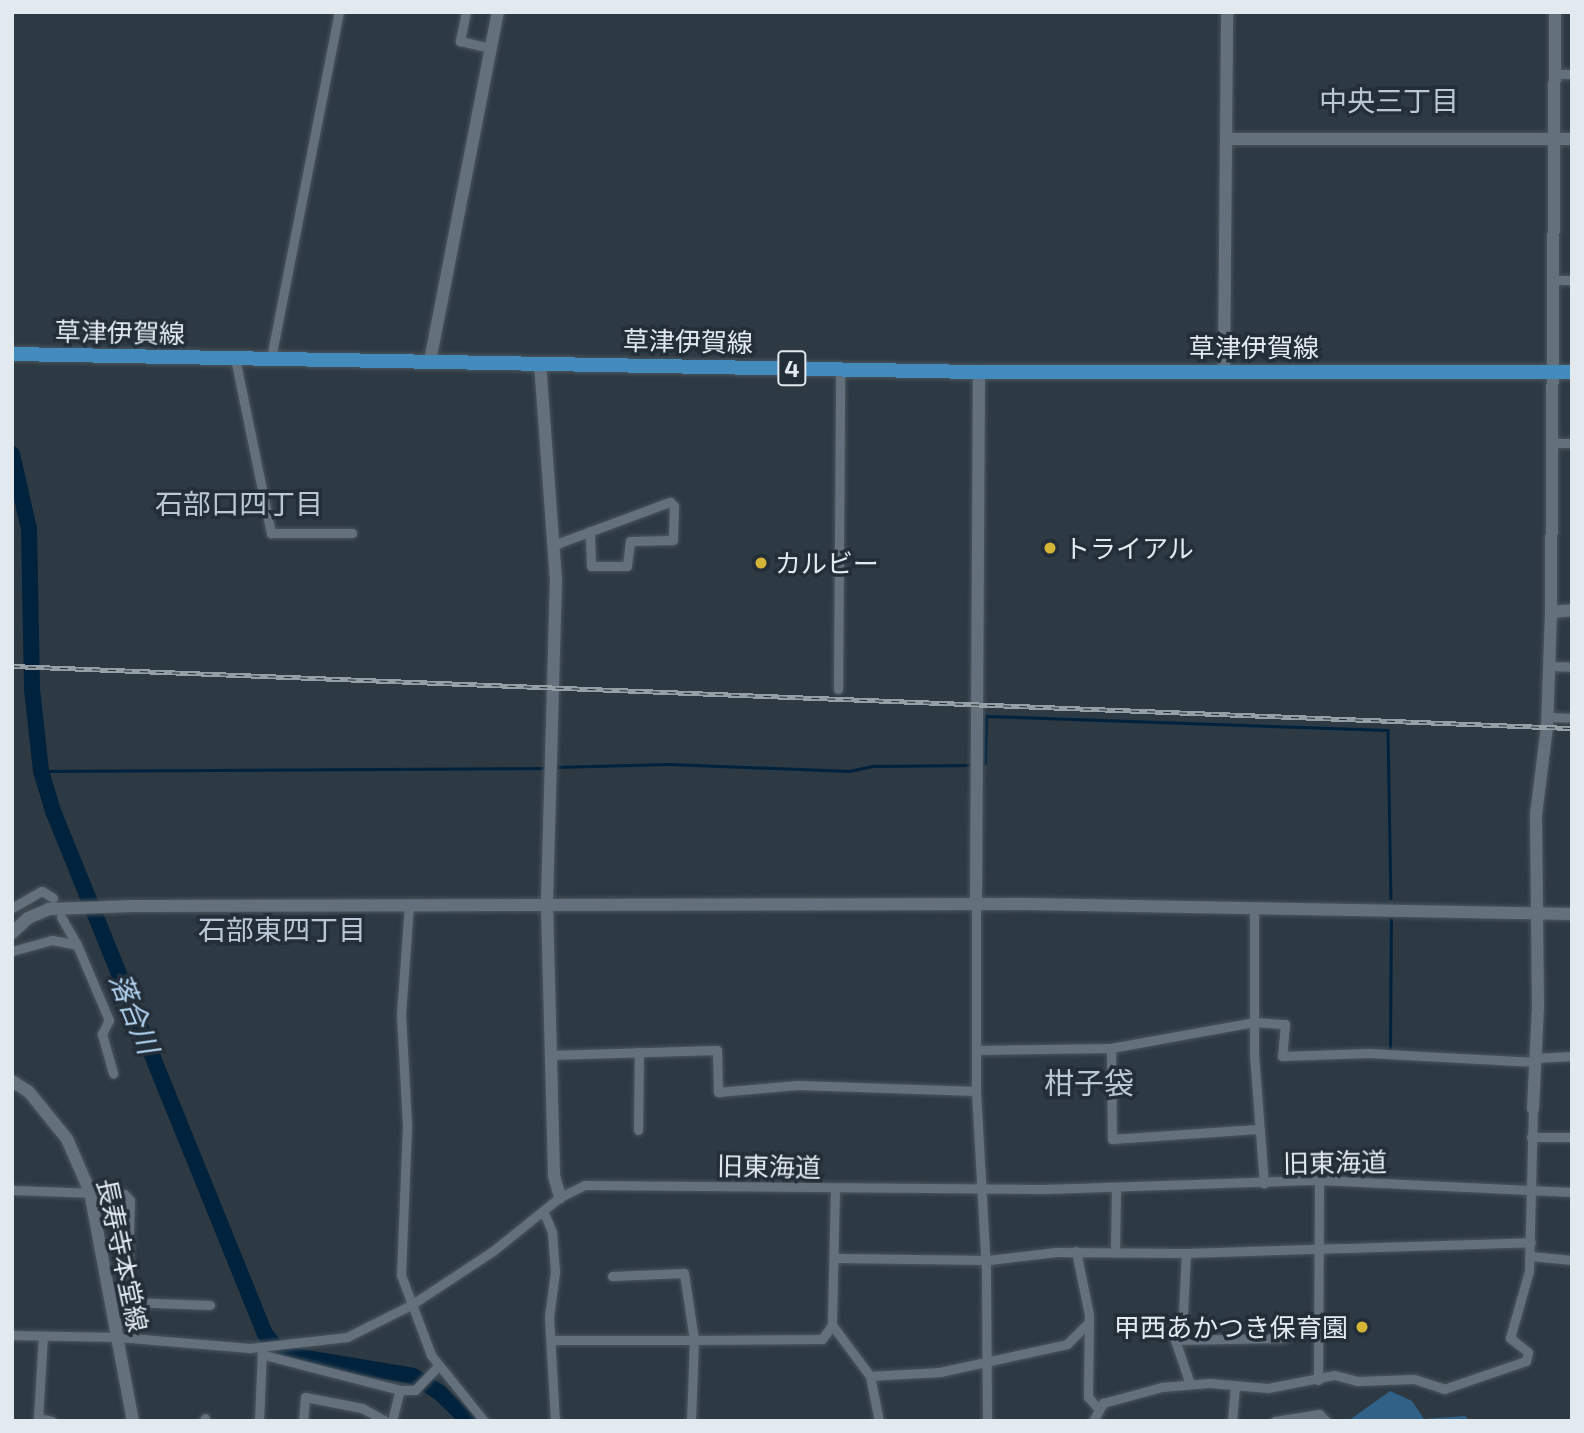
<!DOCTYPE html>
<html>
<head>
<meta charset="utf-8">
<style>
  body { margin:0 }
  #map { position:relative; width:1584px; height:1433px; overflow:hidden; background:#2d3943; font-family:"Exo 2","Noto Sans JP",sans-serif }
  div>[style] { position:absolute }
  .green>* { inset:0; background:#326187 }
  .stream>* { height:2.5px; margin:-1.25px; padding:0 1.25px; transform-origin:1.25px; border-radius:1.25px; background:#00223c }
  .river>* { height:16px; margin:-8px; padding:0 8px; transform-origin:8px; border-radius:8px; background:#00223c }
  .roads { filter:drop-shadow(0 0 2px #4a555d) drop-shadow(0 0 2px #4a555d) }
  .street>* { height:9px; margin:-4.5px; padding:0 4.5px; transform-origin:4.5px; border-radius:4.5px; background:#64717c }
  .secondary>* { height:12px; margin:-6px; padding:0 6px; transform-origin:6px; border-radius:6px; background:#64717c }
  .primary>* { height:14px; margin:-7px; padding:0 7px; transform-origin:7px; border-radius:7px; background:#448bbd }
  .rail>* { height:5px; margin-top:-2.5px; transform-origin:0; background:repeating-linear-gradient(90deg,#232e38 0 8px,#959fa6 0 16px); box-sizing:border-box; border-block:2px solid #959fa6 }
  .dots>* { width:19px; height:19px; translate:-50% -50%; box-sizing:border-box; border:4px solid #232e38; border-radius:50% }
  span { translate:-50% -50%; white-space:nowrap; text-align:center; line-height:1.15; -webkit-text-stroke:7px #232e38; paint-order:stroke }
  .shield-label span { padding:2px 5px; background:#232e38; border:2px solid; border-radius:5px; -webkit-text-stroke-width:0 }
  .shield-label { font-size:24px; color:#e2eaf0; font-weight:700 }
  .street-label { font-size:26px; color:#e2eaf0 }
  .poi-label { font-size:26px; color:#e2eaf0 }
  .left { translate:0 -50%; text-align:left }
  .right { translate:-100% -50%; text-align:right }
  .neighbourhood-label { font-size:28px; color:#bac8d5 }
  .water-label { font-size:28px; color:#b2d5f3; font-style:italic }
  .quarter-label { font-size:30px; color:#bac8d5 }
  .frame { position:absolute; inset:0; border:14px solid #e2eaf0; pointer-events:none }
</style>
</head>
<body>
<div id="map">
  <div class="green">
    <div style="clip-path:polygon(1390px 1391px,1412px 1401px,1424px 1419px,1465px 1416px,1470px 1421px,1348px 1421px)"></div>
  </div>
  <div class="stream">
    <div style="left:981px;top:764px;width:4px"></div>
    <div style="left:985px;top:764px;width:48px;rotate:-88.8deg"></div>
    <div style="left:986px;top:716px;width:402px;rotate:2deg"></div>
    <div style="left:1388px;top:730px;width:168px;rotate:89deg"></div>
    <div style="left:554px;top:767px;width:115px;rotate:-1.5deg"></div>
    <div style="left:669px;top:764px;width:180px;rotate:2.2deg"></div>
    <div style="left:849px;top:771px;width:25px;rotate:-12deg"></div>
    <div style="left:873px;top:766px;width:101px;rotate:-0.6deg"></div>
    <div style="left:41px;top:771px;width:507px;rotate:-0.34deg"></div>
    <div style="left:1390px;top:1049px;width:130px;rotate:-89.6deg"></div>
  </div>
  <div class="river">
    <div style="left:12px;top:454px;width:77px;rotate:77.2deg"></div>
    <div style="left:29px;top:529px;width:160px;rotate:88.9deg"></div>
    <div style="left:32px;top:689px;width:82px;rotate:83.7deg"></div>
    <div style="left:41px;top:771px;width:42px;rotate:73.3deg"></div>
    <div style="left:53px;top:811px;width:564px;rotate:67.93deg"></div>
    <div style="left:265px;top:1334px;width:26px;rotate:50deg"></div>
    <div style="left:282px;top:1354px;width:133px;rotate:9.5deg"></div>
    <div style="left:413px;top:1376px;width:31px;rotate:32deg"></div>
    <div style="left:439px;top:1392px;width:42px;rotate:44deg"></div>
  </div>
  <div class="roads">
    <div class="street">
      <div style="left:466px;top:12px;width:30px;rotate:102deg"></div>
      <div style="left:460px;top:41px;width:31px;rotate:13deg"></div>
      <div style="left:1555px;top:74px;width:17px"></div>
      <div style="left:1555px;top:280px;width:17px"></div>
      <div style="left:235px;top:358px;width:179px;rotate:78.4deg"></div>
      <div style="left:271px;top:533px;width:81px"></div>
      <div style="left:271px;top:358px;width:353px;rotate:-78.9deg"></div>
      <div style="left:1553px;top:443px;width:19px"></div>
      <div style="left:554px;top:545px;width:14px;rotate:-21deg"></div>
      <div style="left:567px;top:540px;width:110px;rotate:-20.3deg"></div>
      <div style="left:670px;top:502px;width:6px;rotate:45deg"></div>
      <div style="left:674px;top:506px;width:34px;rotate:92deg"></div>
      <div style="left:673px;top:540px;width:43px;rotate:178.7deg"></div>
      <div style="left:630px;top:541px;width:25px;rotate:97deg"></div>
      <div style="left:627px;top:566px;width:36px;rotate:180deg"></div>
      <div style="left:591px;top:566px;width:35px;rotate:-92deg"></div>
      <div style="left:1548px;top:666px;width:24px;rotate:2deg"></div>
      <div style="left:838px;top:689px;width:320px;rotate:-89.6deg"></div>
      <div style="left:1547px;top:717px;width:25px;rotate:2deg"></div>
      <div style="left:976px;top:904px;width:187px;rotate:90deg"></div>
      <div style="left:976px;top:1091px;width:180px;rotate:86.8deg"></div>
      <div style="left:986px;top:1271px;width:150px;rotate:89.6deg"></div>
      <div style="left:409px;top:905px;width:109px;rotate:94.2deg"></div>
      <div style="left:401px;top:1014px;width:112px;rotate:86.9deg"></div>
      <div style="left:407px;top:1126px;width:149px;rotate:92.3deg"></div>
      <div style="left:401px;top:1275px;width:85px;rotate:69.4deg"></div>
      <div style="left:431px;top:1355px;width:85px;rotate:51.2deg"></div>
      <div style="left:1254px;top:907px;width:147px;rotate:90deg"></div>
      <div style="left:1254px;top:1054px;width:130px;rotate:85.6deg"></div>
      <div style="left:12px;top:908px;width:34px;rotate:-30deg"></div>
      <div style="left:42px;top:891px;width:13px;rotate:32deg"></div>
      <div style="left:61px;top:917px;width:32px;rotate:60deg"></div>
      <div style="left:12px;top:951px;width:41px;rotate:-15.4deg"></div>
      <div style="left:52px;top:940px;width:25px;rotate:11deg"></div>
      <div style="left:77px;top:945px;width:82px;rotate:66.9deg"></div>
      <div style="left:109px;top:1020px;width:16px;rotate:117deg"></div>
      <div style="left:102px;top:1034px;width:41px;rotate:74.2deg"></div>
      <div style="left:1111px;top:1048px;width:91px;rotate:89.4deg"></div>
      <div style="left:1112px;top:1139px;width:146px;rotate:-3.9deg"></div>
      <div style="left:976px;top:1050px;width:135px;rotate:-0.8deg"></div>
      <div style="left:1111px;top:1048px;width:145px;rotate:-10.3deg"></div>
      <div style="left:1254px;top:1022px;width:31px;rotate:4deg"></div>
      <div style="left:1285px;top:1024px;width:32px;rotate:95deg"></div>
      <div style="left:1282px;top:1056px;width:87px;rotate:-2deg"></div>
      <div style="left:1369px;top:1053px;width:167px;rotate:3.1deg"></div>
      <div style="left:549px;top:1055px;width:168px;rotate:-1.7deg"></div>
      <div style="left:717px;top:1050px;width:42px;rotate:88.6deg"></div>
      <div style="left:718px;top:1092px;width:80px;rotate:-5deg"></div>
      <div style="left:798px;top:1085px;width:178px;rotate:1.9deg"></div>
      <div style="left:1536px;top:1058px;width:36px;rotate:-3deg"></div>
      <div style="left:638px;top:1130px;width:78px;rotate:-89.3deg"></div>
      <div style="left:1531px;top:1137px;width:41px"></div>
      <div style="left:835px;top:1188px;width:137px;rotate:91.3deg"></div>
      <div style="left:832px;top:1325px;width:64px;rotate:53.3deg"></div>
      <div style="left:870px;top:1376px;width:46px;rotate:78.7deg"></div>
      <div style="left:12px;top:1190px;width:112px;rotate:2deg"></div>
      <div style="left:124px;top:1194px;width:8px;rotate:45deg"></div>
      <div style="left:130px;top:1200px;width:120px;rotate:91.9deg"></div>
      <div style="left:126px;top:1320px;width:11px;rotate:153deg"></div>
      <div style="left:544px;top:1213px;width:21px;rotate:67deg"></div>
      <div style="left:552px;top:1232px;width:40px;rotate:85.7deg"></div>
      <div style="left:555px;top:1272px;width:45px;rotate:97.6deg"></div>
      <div style="left:549px;top:1317px;width:104px;rotate:86.7deg"></div>
      <div style="left:1076px;top:1251px;width:65px;rotate:78.5deg"></div>
      <div style="left:1089px;top:1315px;width:82px;rotate:90.7deg"></div>
      <div style="left:1088px;top:1397px;width:13px;rotate:48deg"></div>
      <div style="left:1115px;top:1252px;width:65px;rotate:-89.1deg"></div>
      <div style="left:1530px;top:1256px;width:42px;rotate:5.4deg"></div>
      <div style="left:835px;top:1258px;width:154px;rotate:0.7deg"></div>
      <div style="left:989px;top:1260px;width:67px;rotate:-6.8deg"></div>
      <div style="left:1056px;top:1252px;width:130px;rotate:0.4deg"></div>
      <div style="left:1186px;top:1253px;width:345px;rotate:-1.8deg"></div>
      <div style="left:128px;top:1302px;width:82px;rotate:2.1deg"></div>
      <div style="left:12px;top:1335px;width:106px;rotate:1.1deg"></div>
      <div style="left:118px;top:1337px;width:132px;rotate:4.8deg"></div>
      <div style="left:250px;top:1348px;width:98px;rotate:-6.5deg"></div>
      <div style="left:347px;top:1337px;width:72px;rotate:-26.6deg"></div>
      <div style="left:411px;top:1305px;width:98px;rotate:-33.4deg"></div>
      <div style="left:493px;top:1251px;width:86px;rotate:-38.9deg"></div>
      <div style="left:560px;top:1197px;width:28px;rotate:-26deg"></div>
      <div style="left:585px;top:1185px;width:458px;rotate:0.5deg"></div>
      <div style="left:1043px;top:1189px;width:276px;rotate:-1.9deg"></div>
      <div style="left:1319px;top:1180px;width:253px;rotate:2.7deg"></div>
      <div style="left:43px;top:1336px;width:82px;rotate:93.5deg"></div>
      <div style="left:38px;top:1418px;width:14px;rotate:12deg"></div>
      <div style="left:552px;top:1340px;width:142px"></div>
      <div style="left:694px;top:1340px;width:68px;rotate:-98.5deg"></div>
      <div style="left:684px;top:1273px;width:72px;rotate:177.6deg"></div>
      <div style="left:1175px;top:1340px;width:13px;rotate:-90deg"></div>
      <div style="left:1175px;top:1327px;width:15px;rotate:-58deg"></div>
      <div style="left:1183px;top:1314px;width:61px;rotate:-87.2deg"></div>
      <div style="left:264px;top:1355px;width:140px;rotate:14.4deg"></div>
      <div style="left:870px;top:1376px;width:70px;rotate:-3.3deg"></div>
      <div style="left:940px;top:1372px;width:130px;rotate:-12.4deg"></div>
      <div style="left:1067px;top:1344px;width:31px;rotate:-45deg"></div>
      <div style="left:1318px;top:1380px;width:200px;rotate:-89.7deg"></div>
      <div style="left:1190px;top:1384px;width:46px;rotate:-108.8deg"></div>
      <div style="left:1175px;top:1340px;width:109px;rotate:-1.1deg"></div>
      <div style="left:1284px;top:1338px;width:22px;rotate:-39deg"></div>
      <div style="left:1301px;top:1324px;width:18px;rotate:-6deg"></div>
      <div style="left:204px;top:1421px;width:3px;rotate:-72deg"></div>
      <div style="left:259px;top:1421px;width:71px;rotate:-87.6deg"></div>
      <div style="left:303px;top:1421px;width:24px;rotate:-85deg"></div>
      <div style="left:305px;top:1397px;width:58px;rotate:10.9deg"></div>
      <div style="left:362px;top:1408px;width:26px;rotate:29deg"></div>
      <div style="left:392px;top:1421px;width:32px;rotate:-76deg"></div>
      <div style="left:400px;top:1390px;width:15px"></div>
      <div style="left:415px;top:1390px;width:33px;rotate:-46deg"></div>
      <div style="left:691px;top:1421px;width:81px;rotate:-87.9deg"></div>
      <div style="left:694px;top:1340px;width:128px;rotate:-0.4deg"></div>
      <div style="left:822px;top:1339px;width:17px;rotate:-54deg"></div>
      <div style="left:1093px;top:1421px;width:21px;rotate:-61deg"></div>
      <div style="left:1103px;top:1403px;width:61px;rotate:-15.2deg"></div>
      <div style="left:1162px;top:1387px;width:47px;rotate:-4.9deg"></div>
      <div style="left:1209px;top:1383px;width:59px;rotate:4.8deg"></div>
      <div style="left:1268px;top:1388px;width:67px;rotate:-11.1deg"></div>
      <div style="left:1334px;top:1375px;width:25px;rotate:14deg"></div>
      <div style="left:1358px;top:1381px;width:56px;rotate:-2deg"></div>
      <div style="left:1414px;top:1379px;width:32px;rotate:18deg"></div>
      <div style="left:1444px;top:1389px;width:87px;rotate:-18.9deg"></div>
      <div style="left:1526px;top:1361px;width:9px;rotate:-77deg"></div>
      <div style="left:1528px;top:1352px;width:23px;rotate:-142deg"></div>
      <div style="left:1510px;top:1338px;width:70px;rotate:-74.2deg"></div>
      <div style="left:1529px;top:1271px;width:162px;rotate:-88.6deg"></div>
      <div style="left:1232px;top:1421px;width:34px;rotate:-85deg"></div>
      <div style="left:1275px;top:1421px;width:45px;rotate:-9deg"></div>
      <div style="left:1319px;top:1414px;width:10px;rotate:45deg"></div>
    </div>
    <div class="secondary">
      <div style="left:1227px;top:139px;width:345px"></div>
      <div style="left:430px;top:361px;width:356px;rotate:-79deg"></div>
      <div style="left:540px;top:363px;width:217px;rotate:85.8deg"></div>
      <div style="left:556px;top:579px;width:327px;rotate:91.6deg"></div>
      <div style="left:547px;top:906px;width:270px;rotate:88.5deg"></div>
      <div style="left:554px;top:1176px;width:22px;rotate:74deg"></div>
      <div style="left:1224px;top:371px;width:359px;rotate:-89.5deg"></div>
      <div style="left:1551px;top:612px;width:21px;rotate:-5deg"></div>
      <div style="left:976px;top:904px;width:532px;rotate:-89.68deg"></div>
      <div style="left:12px;top:933px;width:22px;rotate:-43deg"></div>
      <div style="left:28px;top:918px;width:23px;rotate:-23deg"></div>
      <div style="left:49px;top:909px;width:84px;rotate:-2deg"></div>
      <div style="left:133px;top:906px;width:894px;rotate:-0.13deg"></div>
      <div style="left:1027px;top:904px;width:545px;rotate:1.05deg"></div>
      <div style="left:12px;top:1081px;width:20px;rotate:33deg"></div>
      <div style="left:29px;top:1092px;width:60px;rotate:51deg"></div>
      <div style="left:67px;top:1139px;width:58px;rotate:66.5deg"></div>
      <div style="left:90px;top:1192px;width:233px;rotate:79.4deg"></div>
      <div style="left:1533px;top:1109px;width:102px;rotate:-87.2deg"></div>
      <div style="left:1538px;top:1007px;width:192px;rotate:-90.6deg"></div>
      <div style="left:1536px;top:815px;width:89px;rotate:-82.9deg"></div>
      <div style="left:1547px;top:727px;width:115px;rotate:-88deg"></div>
      <div style="left:1551px;top:612px;width:600px;rotate:-89.62deg"></div>
    </div>
    <div class="primary">
      <div style="left:12px;top:354px;width:967px;rotate:1.07deg"></div>
      <div style="left:979px;top:372px;width:593px"></div>
    </div>
  </div>
  <div class="rail">
    <div style="left:12px;top:666px;width:1561px;rotate:2.28deg"></div>
  </div>
  <div class="dots">
    <div style="left:1050px;top:548px;background:#d5b535"></div>
    <div style="left:761px;top:563px;background:#d5b535"></div>
    <div style="left:1362px;top:1327px;background:#d5b535"></div>
  </div>
  <div class="shield-label">
    <span style="left:792px;top:368px">4</span>
  </div>
  <div class="street-label">
    <span style="left:120px;top:332px;rotate:1deg">草津伊賀線</span>
    <span style="left:688px;top:341px;rotate:1deg">草津伊賀線</span>
    <span style="left:1254px;top:347px">草津伊賀線</span>
    <span style="left:1335px;top:1162px;rotate:-1deg">旧東海道</span>
    <span style="left:769px;top:1166px;rotate:1deg">旧東海道</span>
    <span style="left:123px;top:1255px;rotate:78deg">長寿寺本堂線</span>
  </div>
  <div class="poi-label">
    <span class="left" style="left:1064px;top:548px">トライアル</span>
    <span class="left" style="left:775px;top:563px">カルビー</span>
    <span class="right" style="left:1348px;top:1327px">甲西あかつき保育園</span>
  </div>
  <div class="neighbourhood-label">
    <span style="left:1389px;top:100px">中央三丁目</span>
    <span style="left:239px;top:503px">石部口四丁目</span>
    <span style="left:282px;top:929px">石部東四丁目</span>
  </div>
  <div class="water-label">
    <span style="left:135px;top:1013px;rotate:68deg">落合川</span>
  </div>
  <div class="quarter-label">
    <span style="left:1089px;top:1082px">柑子袋</span>
  </div>
  <div class="frame"></div>
</div>
</body>
</html>
